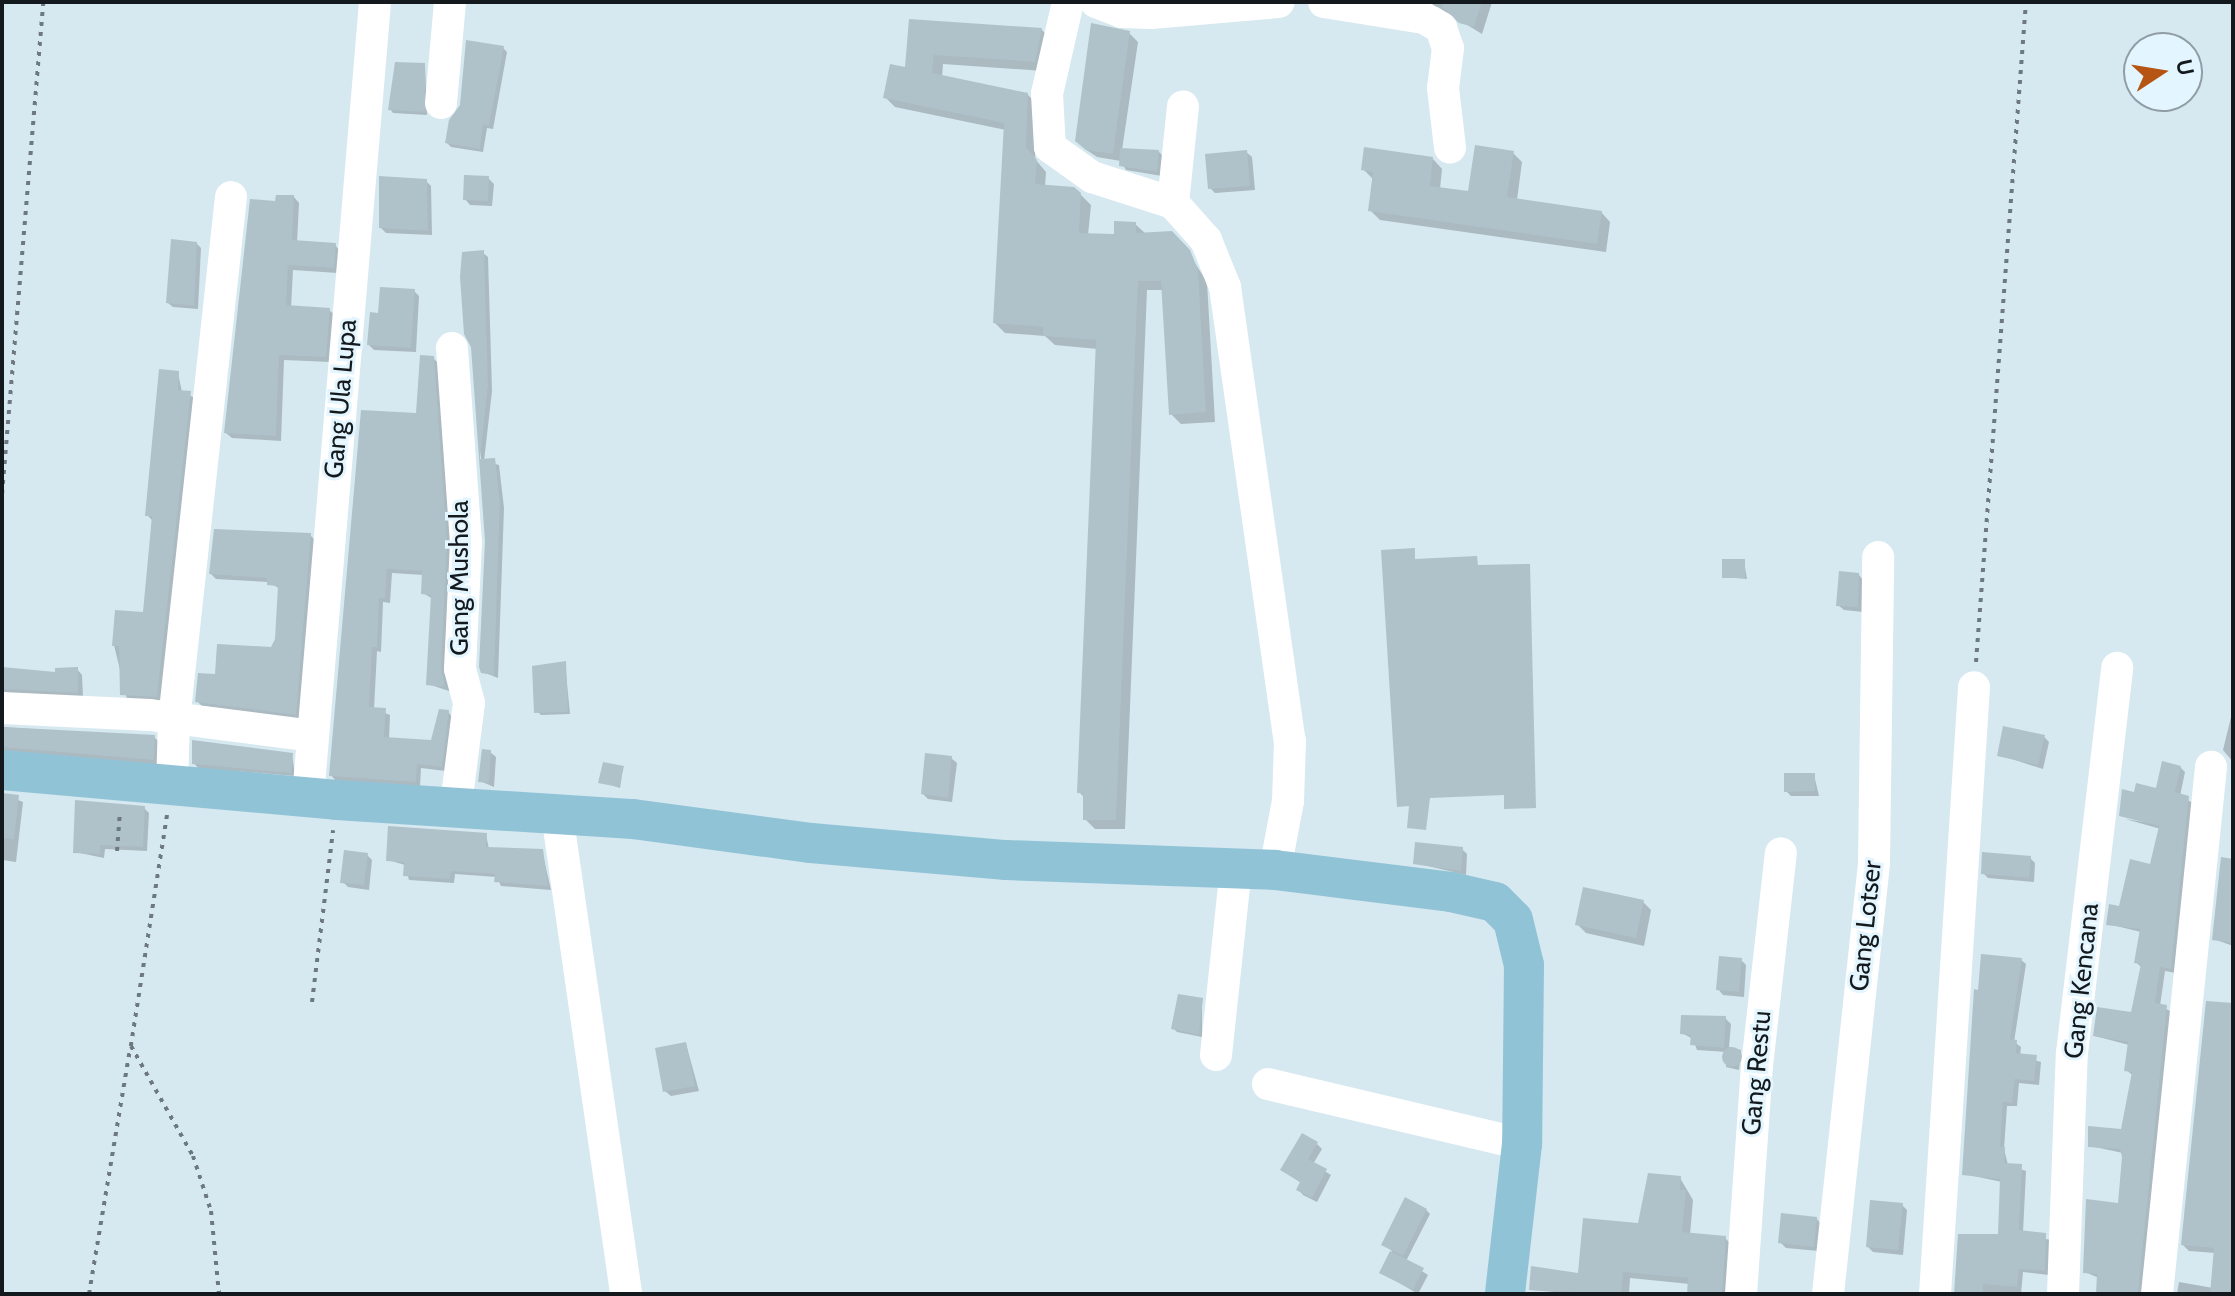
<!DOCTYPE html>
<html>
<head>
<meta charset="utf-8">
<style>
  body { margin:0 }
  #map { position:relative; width:2235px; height:1296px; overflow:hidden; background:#d6e8f0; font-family:Cabin,sans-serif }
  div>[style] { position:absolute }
  .shadow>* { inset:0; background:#0003 }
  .building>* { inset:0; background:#afc1c9 }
  .round { border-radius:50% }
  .path>* { height:4px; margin-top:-2px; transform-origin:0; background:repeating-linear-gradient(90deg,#6d797e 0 4px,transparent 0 10px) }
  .minor>* { height:32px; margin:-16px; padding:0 16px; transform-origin:16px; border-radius:16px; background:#fff }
  .major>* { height:40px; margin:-20px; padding:0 20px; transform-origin:20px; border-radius:20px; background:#91c3d7 }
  span { translate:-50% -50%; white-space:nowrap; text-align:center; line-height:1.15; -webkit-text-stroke:6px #e3f5fe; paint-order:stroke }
  .street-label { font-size:26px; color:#13191c }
  .frame { position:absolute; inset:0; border:4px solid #13191c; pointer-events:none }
  .north { position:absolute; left:2123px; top:32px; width:80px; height:80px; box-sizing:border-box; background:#e3f5fe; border:2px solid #909da4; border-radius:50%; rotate:78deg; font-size:22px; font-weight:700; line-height:32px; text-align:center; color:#13191c }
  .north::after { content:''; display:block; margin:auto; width:28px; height:36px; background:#b55413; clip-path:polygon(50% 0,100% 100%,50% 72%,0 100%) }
</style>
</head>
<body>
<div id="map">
  <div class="shadow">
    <div style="clip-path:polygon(1404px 2px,1492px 2px,1482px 34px,1438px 7px)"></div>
    <div style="clip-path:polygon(910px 21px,1042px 30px,1051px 40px,1044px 71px,943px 64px,942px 77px,1027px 94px,1037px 104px,1035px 159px,1046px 172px,1045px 187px,1080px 194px,1091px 205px,1088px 235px,1116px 236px,1135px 224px,1146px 234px,1182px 243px,1207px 282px,1215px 422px,1181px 424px,1171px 414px,1164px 290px,1147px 290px,1125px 829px,1095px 829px,1085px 819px,1085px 798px,1079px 792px,1098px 349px,1055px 345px,1045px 336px,1005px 333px,995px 323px,1006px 130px,895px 107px,885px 97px,907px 69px)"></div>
    <div style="clip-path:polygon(1129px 33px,1138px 42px,1122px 150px,1159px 152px,1164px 157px,1162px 176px,1126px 170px,1121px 161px,1097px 157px,1085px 149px)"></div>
    <div style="clip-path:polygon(503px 48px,507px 52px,493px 129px,487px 128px,483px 152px,451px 147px,447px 143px)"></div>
    <div style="clip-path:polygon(425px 65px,427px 115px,393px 113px,390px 109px)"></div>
    <div style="clip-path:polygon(1246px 152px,1252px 157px,1255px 190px,1215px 193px,1210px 188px)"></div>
    <div style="clip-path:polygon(1513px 153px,1522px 162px,1517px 200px,1601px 212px,1610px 222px,1606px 252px,1380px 220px,1370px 210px,1373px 179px,1363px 169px,1433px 159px,1442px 169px,1440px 189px,1470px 194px)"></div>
    <div style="clip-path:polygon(488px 178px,494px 184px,492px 206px,470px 205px,465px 199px)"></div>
    <div style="clip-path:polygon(426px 181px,431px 186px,432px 235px,386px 233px,381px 228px)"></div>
    <div style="clip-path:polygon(294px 197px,299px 203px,297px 243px,335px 245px,340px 251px,338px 273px,293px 270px,291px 308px,329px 310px,335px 315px,331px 362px,284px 360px,281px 441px,232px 438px,226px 433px,277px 204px)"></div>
    <div style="clip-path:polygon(196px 243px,201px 248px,198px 309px,173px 307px,168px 303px)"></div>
    <div style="clip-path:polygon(483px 253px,488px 257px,492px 391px,484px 461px,499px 465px,504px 508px,498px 678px,483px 672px,487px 541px,473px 346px)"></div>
    <div style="clip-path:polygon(414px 291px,419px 296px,416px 352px,374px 350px,369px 345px,380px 315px)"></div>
    <div style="clip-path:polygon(433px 358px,438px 363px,451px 549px,449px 691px,428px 684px,433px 599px,423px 593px,424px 575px,392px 573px,390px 603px,383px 602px,381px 652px,377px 651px,374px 709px,390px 715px,389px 740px,433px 742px,448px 712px,453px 718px,446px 771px,421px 768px,420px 786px,336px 781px,331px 775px)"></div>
    <div style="clip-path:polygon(178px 373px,182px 392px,195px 398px,162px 701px,127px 699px,114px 645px,145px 615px,152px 520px,147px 515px)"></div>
    <div style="clip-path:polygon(310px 535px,315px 540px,300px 719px,202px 706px,197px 701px,217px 676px,272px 649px,277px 639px,280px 589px,269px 582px,216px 579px,211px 574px)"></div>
    <div style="clip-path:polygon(1744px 561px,1747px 579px,1724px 577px)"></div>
    <div style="clip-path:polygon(1858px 574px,1863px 580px,1863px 612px,1844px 610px,1838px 605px)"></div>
    <div style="clip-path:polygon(565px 663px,570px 714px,541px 715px,538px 712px)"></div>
    <div style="clip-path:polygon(2px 669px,57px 674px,77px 669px,82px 675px,83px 697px,2px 696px)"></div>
    <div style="clip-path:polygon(2231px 717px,2233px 717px,2233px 762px,2223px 750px)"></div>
    <div style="clip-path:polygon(2px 727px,154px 737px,159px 742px,158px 765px,2px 753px)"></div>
    <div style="clip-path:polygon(2044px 737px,2049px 742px,2043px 769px,1999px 755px)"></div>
    <div style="clip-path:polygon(490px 752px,496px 757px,494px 787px,480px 781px)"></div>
    <div style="clip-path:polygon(292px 754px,295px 776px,198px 768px,194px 763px)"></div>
    <div style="clip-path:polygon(951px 758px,957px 763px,952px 802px,928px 799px,923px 794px)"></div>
    <div style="clip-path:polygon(2180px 767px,2185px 772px,2180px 796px,2193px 803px,2176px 973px,2165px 971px,2160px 1006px,2172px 1012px,2145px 1294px,2098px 1294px,2099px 1278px,2085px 1272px,2120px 1205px,2123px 1153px,2090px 1146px,2123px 1131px,2134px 1076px,2126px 1070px,2129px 1045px,2095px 1036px,2132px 1015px,2142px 968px,2136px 962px,2141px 932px,2108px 924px,2152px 867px,2161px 829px,2125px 819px,2170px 826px,2121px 815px,2135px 795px,2157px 790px)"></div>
    <div style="clip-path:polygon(623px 768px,620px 788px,601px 782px)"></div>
    <div style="clip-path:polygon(1814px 775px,1819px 796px,1791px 796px,1786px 791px)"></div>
    <div style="clip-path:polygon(2px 794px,23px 802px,16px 862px,2px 860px)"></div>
    <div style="clip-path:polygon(144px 808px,149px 813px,147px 851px,105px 849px,104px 858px,75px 852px)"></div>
    <div style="clip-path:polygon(486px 835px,489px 849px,542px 851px,551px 890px,501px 886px,497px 877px,455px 874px,454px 883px,409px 880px,405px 865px,388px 860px)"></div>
    <div style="clip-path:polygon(1462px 849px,1467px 854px,1466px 875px,1415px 863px)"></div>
    <div style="clip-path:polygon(367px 855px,372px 860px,369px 890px,348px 887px,343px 882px)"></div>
    <div style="clip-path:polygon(2030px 858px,2035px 863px,2034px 882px,1988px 878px,1983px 873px)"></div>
    <div style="clip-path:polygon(2233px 861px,2233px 946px,2214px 939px)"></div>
    <div style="clip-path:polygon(1643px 902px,1651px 910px,1644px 946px,1586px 933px,1577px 924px)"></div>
    <div style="clip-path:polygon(1741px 960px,1746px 965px,1744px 997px,1723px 995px,1718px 989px)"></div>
    <div style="clip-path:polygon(2021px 960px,2026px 964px,2014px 1042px,2021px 1047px,2020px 1056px,2041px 1062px,2039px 1085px,2019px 1083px,2017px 1106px,2007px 1106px,2004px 1149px,2008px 1165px,2026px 1171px,2023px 1233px,2050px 1240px,2049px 1275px,2023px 1272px,2021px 1294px,1954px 1294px,2000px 1236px,2002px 1182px,1964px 1174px,1980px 992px)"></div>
    <div style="clip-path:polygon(1202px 1000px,1202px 1037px,1177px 1032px,1173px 1028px)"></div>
    <div style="clip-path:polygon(2233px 1005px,2233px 1294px,2177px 1294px,2179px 1282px,2213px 1288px,2216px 1253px,2189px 1251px,2183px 1245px)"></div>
    <div style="clip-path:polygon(1725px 1018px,1731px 1024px,1729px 1047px,1741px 1050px,1739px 1070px,1726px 1067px,1727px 1052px,1697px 1050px,1693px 1039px,1682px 1033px)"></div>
    <div style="clip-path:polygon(686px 1044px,699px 1091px,671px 1096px,665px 1091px)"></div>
    <div style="clip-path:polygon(1317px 1144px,1322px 1149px,1313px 1164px,1331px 1175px,1317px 1202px,1303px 1195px,1298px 1189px,1301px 1183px,1283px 1170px)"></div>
    <div style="clip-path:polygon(1680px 1178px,1693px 1200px,1690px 1235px,1725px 1238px,1733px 1246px,1731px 1294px,1690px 1294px,1690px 1284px,1630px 1278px,1629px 1294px,1606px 1294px,1613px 1223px,1640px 1225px)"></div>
    <div style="clip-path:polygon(1902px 1205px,1907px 1210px,1903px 1255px,1873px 1252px,1868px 1247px)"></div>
    <div style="clip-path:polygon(1426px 1210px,1430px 1214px,1406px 1261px,1428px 1275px,1418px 1294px,1381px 1272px,1392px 1251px,1384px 1245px)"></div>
    <div style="clip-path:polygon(1816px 1218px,1821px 1224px,1819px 1251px,1786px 1248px,1780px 1242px)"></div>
    <div style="clip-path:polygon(1580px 1280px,1578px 1294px,1531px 1290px)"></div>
  </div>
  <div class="building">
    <div style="clip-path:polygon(1444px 2px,1482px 2px,1474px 27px,1459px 23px,1442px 7px)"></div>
    <div style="clip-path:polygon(909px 19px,1042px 28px,1035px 62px,934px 55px,932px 73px,1028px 93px,1026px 147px,1037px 160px,1035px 184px,1074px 187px,1081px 193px,1079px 233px,1114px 234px,1114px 221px,1136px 222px,1136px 233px,1172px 231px,1190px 250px,1198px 270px,1206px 412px,1169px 415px,1161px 281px,1138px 281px,1116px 820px,1083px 820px,1083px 793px,1077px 793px,1096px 340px,1043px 336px,1043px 327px,993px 323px,1004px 123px,883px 98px,890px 64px,905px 67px)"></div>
    <div style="clip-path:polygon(1091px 23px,1130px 31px,1113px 154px,1086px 150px,1075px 141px)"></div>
    <div style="clip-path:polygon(466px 40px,504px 46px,489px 126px,483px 125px,480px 149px,445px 143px,449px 120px,460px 105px)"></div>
    <div style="clip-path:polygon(395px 62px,425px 63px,425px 112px,388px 110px)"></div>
    <div style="clip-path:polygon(1475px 145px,1514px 151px,1507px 197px,1602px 211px,1597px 244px,1368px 211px,1373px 172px,1361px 170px,1364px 147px,1433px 157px,1430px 186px,1468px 191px)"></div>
    <div style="clip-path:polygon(1120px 148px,1159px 150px,1157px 172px,1119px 166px)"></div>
    <div style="clip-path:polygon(1247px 150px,1250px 186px,1208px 189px,1205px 154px)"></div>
    <div style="clip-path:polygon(464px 175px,489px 176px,488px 201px,463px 200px)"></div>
    <div style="clip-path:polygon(379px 176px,427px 179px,428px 231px,379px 228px)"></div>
    <div style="clip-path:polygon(276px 195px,294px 195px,292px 240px,336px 243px,334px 268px,288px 265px,286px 305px,330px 308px,326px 357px,279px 355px,276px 436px,224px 433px,250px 199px,275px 201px)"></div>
    <div style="clip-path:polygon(171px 239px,197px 242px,194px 306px,166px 303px)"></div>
    <div style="clip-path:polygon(484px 250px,488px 385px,480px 459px,495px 458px,500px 502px,494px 675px,481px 673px,479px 667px,485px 541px,471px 347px,464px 334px,460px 277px,462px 252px)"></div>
    <div style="clip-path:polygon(380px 287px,415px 289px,411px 348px,367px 345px,370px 312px,378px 313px)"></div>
    <div style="clip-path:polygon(420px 355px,434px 356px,447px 542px,441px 668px,445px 687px,426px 685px,431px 595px,421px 594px,422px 571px,387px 569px,385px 598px,379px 598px,377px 647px,372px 647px,369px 707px,386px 708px,384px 737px,431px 740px,439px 709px,449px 710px,442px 767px,417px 764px,416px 782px,329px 776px,361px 410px,416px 413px)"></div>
    <div style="clip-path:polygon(159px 369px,179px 371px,178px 390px,191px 391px,157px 697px,120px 695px,119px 646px,112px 646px,115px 610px,143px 612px,152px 516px,145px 516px)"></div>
    <div style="clip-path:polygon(214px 529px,311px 533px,296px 715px,195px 702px,198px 673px,215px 674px,217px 644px,271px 647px,275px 639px,278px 586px,267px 585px,267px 578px,209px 574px)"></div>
    <div style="clip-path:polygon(1415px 548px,1415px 559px,1477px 556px,1478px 565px,1530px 564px,1536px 808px,1504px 809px,1504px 795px,1430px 798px,1426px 830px,1407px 828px,1409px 806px,1397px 807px,1381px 550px)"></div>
    <div style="clip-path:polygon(1722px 559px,1745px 559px,1745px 578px,1722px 578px)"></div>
    <div style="clip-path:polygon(1839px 571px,1859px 573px,1858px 607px,1836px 606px)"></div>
    <div style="clip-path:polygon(566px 661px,568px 712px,534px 713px,532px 666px)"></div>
    <div style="clip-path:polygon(2px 667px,55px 672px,55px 668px,78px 667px,78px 693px,2px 689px)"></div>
    <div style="clip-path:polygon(2003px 726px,2045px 735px,2038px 765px,1997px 756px)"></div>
    <div style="clip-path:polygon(2px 727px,155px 735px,154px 760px,2px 747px)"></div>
    <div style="clip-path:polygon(192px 740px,293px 753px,291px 773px,192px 764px)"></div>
    <div style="clip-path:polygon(482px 749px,491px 750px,489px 783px,478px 782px)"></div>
    <div style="clip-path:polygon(925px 753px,952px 756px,948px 798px,921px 794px)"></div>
    <div style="clip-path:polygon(2162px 761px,2181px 766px,2175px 792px,2189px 796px,2171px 969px,2160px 967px,2155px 1003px,2167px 1005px,2138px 1294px,2096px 1294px,2097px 1274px,2083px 1273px,2086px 1199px,2118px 1203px,2122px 1157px,2120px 1149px,2088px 1147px,2088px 1126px,2121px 1129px,2132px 1072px,2124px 1071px,2128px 1042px,2093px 1036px,2097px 1007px,2131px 1012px,2141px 964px,2134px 963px,2140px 929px,2106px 925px,2109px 904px,2119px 906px,2130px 859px,2150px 864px,2159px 826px,2119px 816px,2122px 789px,2134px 792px,2136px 783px,2156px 788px)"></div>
    <div style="clip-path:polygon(603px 762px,624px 766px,619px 787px,598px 783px)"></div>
    <div style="clip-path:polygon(1784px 773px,1815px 773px,1815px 791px,1784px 792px)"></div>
    <div style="clip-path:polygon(2px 793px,19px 795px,14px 839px,2px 838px)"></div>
    <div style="clip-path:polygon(75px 800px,145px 806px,143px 847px,100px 845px,100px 854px,73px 853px)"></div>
    <div style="clip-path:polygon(388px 826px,487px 833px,486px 847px,543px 849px,548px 886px,494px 882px,495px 874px,451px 871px,450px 879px,403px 876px,404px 862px,386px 861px)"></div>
    <div style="clip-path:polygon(1415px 842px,1463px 847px,1461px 871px,1413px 864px)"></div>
    <div style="clip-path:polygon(344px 850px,368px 853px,364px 885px,340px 883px)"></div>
    <div style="clip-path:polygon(1982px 852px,2031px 856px,2029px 878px,1981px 874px)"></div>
    <div style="clip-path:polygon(2221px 857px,2233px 859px,2233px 943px,2212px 940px)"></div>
    <div style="clip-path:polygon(1583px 887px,1644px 900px,1636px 938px,1575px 925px)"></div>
    <div style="clip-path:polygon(1981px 954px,2022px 958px,2010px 1039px,2017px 1040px,2016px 1053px,2037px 1055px,2034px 1081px,2015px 1079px,2012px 1103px,2003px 1102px,2000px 1147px,2005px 1147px,2004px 1163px,2022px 1164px,2019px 1230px,2046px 1233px,2045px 1271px,2019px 1269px,2017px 1287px,1983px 1284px,1983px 1294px,1954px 1294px,1958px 1234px,1998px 1234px,2000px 1179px,1962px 1175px,1974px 989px,1978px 990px)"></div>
    <div style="clip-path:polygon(1719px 956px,1742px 958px,1739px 992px,1716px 990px)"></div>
    <div style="clip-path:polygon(1178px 994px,1203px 998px,1199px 1035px,1171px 1029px)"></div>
    <div style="clip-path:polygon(2206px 1001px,2233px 1003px,2233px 1294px,2210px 1294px,2214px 1248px,2181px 1245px)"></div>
    <div style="clip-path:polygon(1681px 1015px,1726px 1016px,1724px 1048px,1690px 1045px,1691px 1035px,1680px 1034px)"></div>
    <div style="clip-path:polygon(686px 1042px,695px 1086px,663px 1092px,655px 1048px)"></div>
    <div class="round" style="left:1722px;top:1047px;width:20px;height:20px"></div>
    <div style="clip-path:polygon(1302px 1133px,1318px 1142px,1308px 1159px,1327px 1169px,1312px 1198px,1296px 1190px,1300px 1182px,1280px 1170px)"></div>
    <div style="clip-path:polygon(1648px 1173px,1681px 1176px,1680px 1190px,1686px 1190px,1682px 1232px,1726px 1236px,1722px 1294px,1687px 1294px,1688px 1278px,1623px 1272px,1621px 1294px,1529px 1290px,1531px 1266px,1578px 1273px,1583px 1218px,1638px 1223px)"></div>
    <div style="clip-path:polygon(1405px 1197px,1427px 1209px,1403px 1256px,1381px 1245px)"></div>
    <div style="clip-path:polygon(1870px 1200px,1903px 1203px,1898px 1250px,1866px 1247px)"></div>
    <div style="clip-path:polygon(1781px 1213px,1817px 1217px,1814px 1247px,1778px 1243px)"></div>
    <div style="clip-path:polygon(1390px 1251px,1424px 1268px,1413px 1290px,1379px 1273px)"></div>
  </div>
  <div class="path">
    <div style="left:2px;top:494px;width:494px;rotate:-85.2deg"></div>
    <div style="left:1976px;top:662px;width:662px;rotate:-85.67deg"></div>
    <div style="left:167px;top:815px;width:234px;rotate:98.9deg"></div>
    <div style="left:131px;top:1046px;width:126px;rotate:60.6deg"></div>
    <div style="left:193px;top:1156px;width:58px;rotate:71.9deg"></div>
    <div style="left:211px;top:1211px;width:83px;rotate:84.5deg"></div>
    <div style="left:117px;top:851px;width:40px;rotate:-85.7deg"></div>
    <div style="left:312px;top:1002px;width:173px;rotate:-83deg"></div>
    <div style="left:89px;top:1294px;width:248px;rotate:-80.5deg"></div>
  </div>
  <div class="minor">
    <div style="left:1068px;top:2px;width:94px;rotate:102.9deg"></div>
    <div style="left:1047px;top:94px;width:53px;rotate:86.8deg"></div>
    <div style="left:1050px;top:147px;width:52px;rotate:35.5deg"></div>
    <div style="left:1092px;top:177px;width:85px;rotate:17.8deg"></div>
    <div style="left:1173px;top:203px;width:50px;rotate:48.3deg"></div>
    <div style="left:1206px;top:240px;width:51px;rotate:68deg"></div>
    <div style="left:1225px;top:287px;width:459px;rotate:81.9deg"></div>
    <div style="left:1290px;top:741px;width:60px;rotate:91.9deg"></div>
    <div style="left:1288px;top:801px;width:70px;rotate:100.7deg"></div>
    <div style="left:1096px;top:2px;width:28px;rotate:21deg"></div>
    <div style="left:1122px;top:12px;width:29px;rotate:2deg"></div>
    <div style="left:1151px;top:13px;width:128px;rotate:-4.9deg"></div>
    <div style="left:1324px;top:2px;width:101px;rotate:9.1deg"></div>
    <div style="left:1424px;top:18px;width:20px;rotate:30deg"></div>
    <div style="left:1441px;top:28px;width:21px;rotate:71deg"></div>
    <div style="left:1448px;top:48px;width:40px;rotate:97.1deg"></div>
    <div style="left:1443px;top:88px;width:60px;rotate:83.3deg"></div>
    <div style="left:441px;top:103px;width:101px;rotate:-84.9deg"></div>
    <div style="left:1173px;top:203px;width:97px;rotate:-84.1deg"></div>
    <div style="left:452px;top:348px;width:195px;rotate:85.9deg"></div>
    <div style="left:466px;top:542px;width:127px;rotate:92.7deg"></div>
    <div style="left:460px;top:669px;width:35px;rotate:75deg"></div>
    <div style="left:469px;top:703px;width:103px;rotate:97.3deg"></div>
    <div style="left:2px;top:708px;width:148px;rotate:2.7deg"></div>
    <div style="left:150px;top:715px;width:164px;rotate:7.3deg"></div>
    <div style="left:172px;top:785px;width:65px;rotate:-88.2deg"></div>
    <div style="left:174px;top:720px;width:526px;rotate:-83.78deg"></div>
    <div style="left:308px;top:797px;width:798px;rotate:-85.18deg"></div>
    <div style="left:557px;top:814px;width:485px;rotate:81.8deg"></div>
    <div style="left:1216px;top:1055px;width:187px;rotate:-83.9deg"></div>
    <div style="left:1268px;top:1084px;width:261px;rotate:13.3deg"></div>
    <div style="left:1741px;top:1294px;width:229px;rotate:-86deg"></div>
    <div style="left:1757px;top:1066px;width:214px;rotate:-83.6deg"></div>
    <div style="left:1828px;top:1294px;width:434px;rotate:-83.9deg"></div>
    <div style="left:1874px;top:862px;width:305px;rotate:-89.2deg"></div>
    <div style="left:1935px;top:1294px;width:608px;rotate:-86.32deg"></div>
    <div style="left:2063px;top:1294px;width:241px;rotate:-87.9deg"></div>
    <div style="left:2072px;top:1053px;width:388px;rotate:-83.3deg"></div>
    <div style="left:2157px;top:1294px;width:530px;rotate:-84.15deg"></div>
  </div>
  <div class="major">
    <div style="left:2px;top:770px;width:336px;rotate:5.1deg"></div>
    <div style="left:337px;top:800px;width:297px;rotate:3.7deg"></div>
    <div style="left:633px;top:819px;width:180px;rotate:7.7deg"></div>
    <div style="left:811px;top:843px;width:196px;rotate:5deg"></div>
    <div style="left:1006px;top:860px;width:269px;rotate:2.1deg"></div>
    <div style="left:1275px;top:870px;width:177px;rotate:7.1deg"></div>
    <div style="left:1451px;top:892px;width:45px;rotate:12.8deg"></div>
    <div style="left:1495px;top:902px;width:25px;rotate:45deg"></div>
    <div style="left:1513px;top:920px;width:46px;rotate:76.3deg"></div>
    <div style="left:1524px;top:965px;width:179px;rotate:90.6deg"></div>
    <div style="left:1522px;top:1144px;width:151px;rotate:96.5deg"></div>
  </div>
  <div class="street-label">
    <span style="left:341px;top:399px;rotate:-85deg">Gang Ula Lupa</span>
    <span style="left:460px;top:578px;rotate:-90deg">Gang Mushola</span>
    <span style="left:1866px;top:926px;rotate:-84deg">Gang Lotser</span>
    <span style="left:2082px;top:981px;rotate:-84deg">Gang Kencana</span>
    <span style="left:1757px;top:1073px;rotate:-85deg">Gang Restu</span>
  </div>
  <div class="frame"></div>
  <div class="north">U</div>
</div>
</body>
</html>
